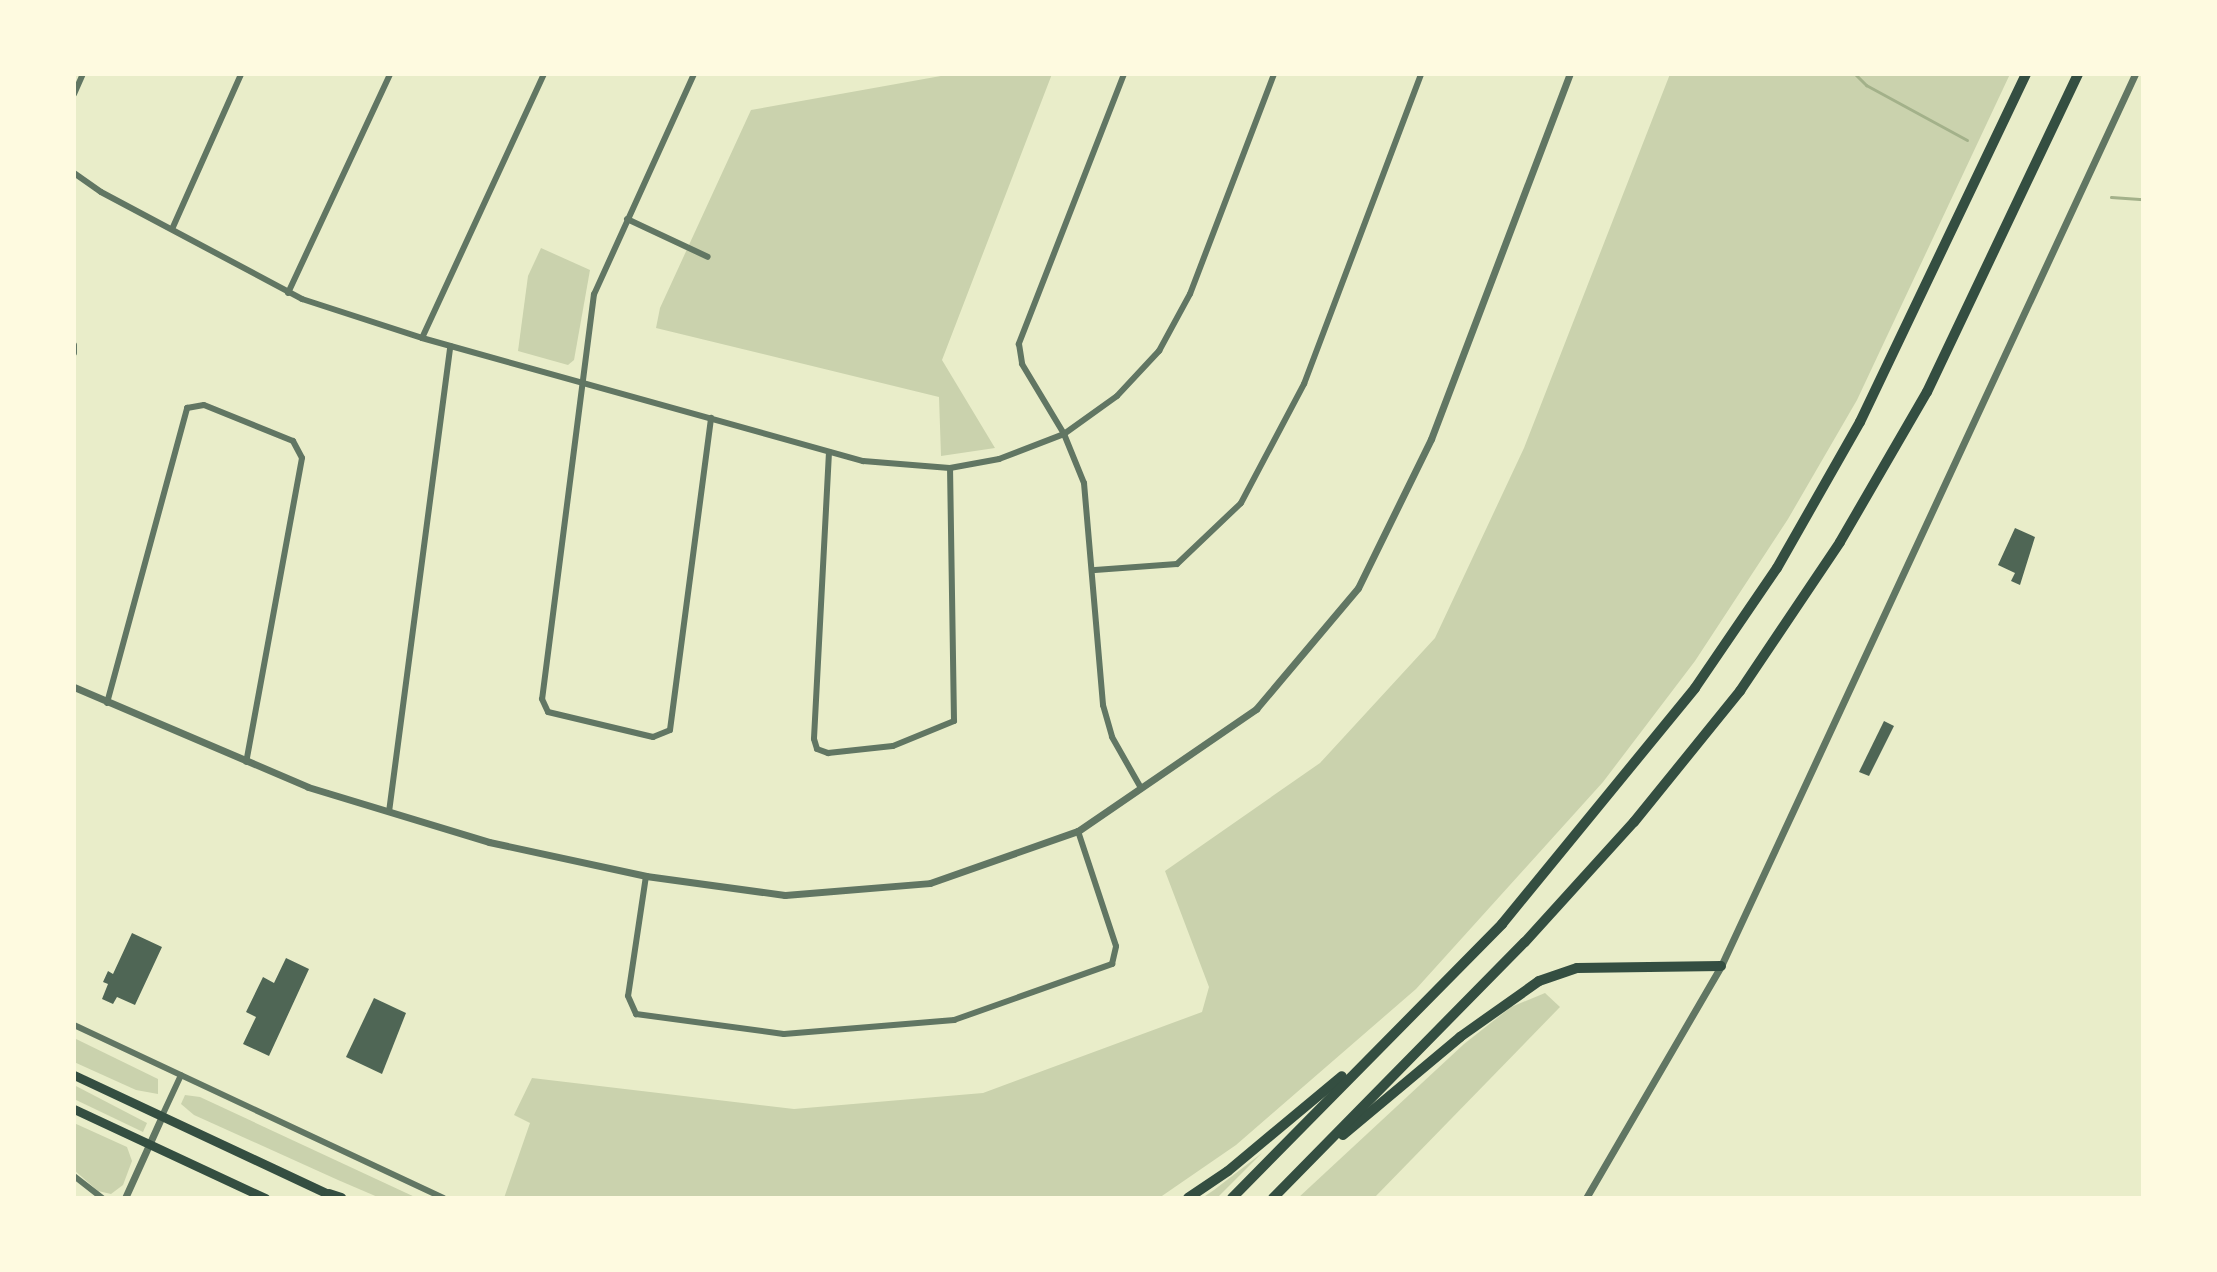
<!DOCTYPE html>
<html>
<head>
<meta charset="utf-8">
<style>
  body { margin:0 }
  #map { position:relative; width:2217px; height:1272px; overflow:hidden; background:#e9edc9; font-family:"Alegreya Sans",sans-serif }
  div>[style] { position:absolute }
  .green>* { inset:0; background:#cad2ad }
  .stream>* { height:3px; margin:-1.5px; padding:0 1.5px; transform-origin:1.5px; border-radius:1.5px; background:#a3b18a }
  .building>* { inset:0; background:#4f6655 }
  .minor>* { height:6px; margin:-3px; padding:0 3px; transform-origin:3px; border-radius:3px; background:#617663 }
  .tertiary>* { height:7px; margin:-3.5px; padding:0 3.5px; transform-origin:3.5px; border-radius:3.5px; background:#617663 }
  .primary>* { height:9px; margin:-4.5px; padding:0 4.5px; transform-origin:4.5px; border-radius:4.5px; background:#344e41 }
  .trunk>* { height:10px; margin:-5px; padding:0 5px; transform-origin:5px; border-radius:5px; background:#344e41 }
  span { translate:-50% -50%; white-space:nowrap; text-align:center; line-height:1.15; -webkit-text-stroke:8px #fefae0; paint-order:stroke }
  .frame { position:absolute; inset:0; border:76px solid #fefae0; pointer-events:none }
</style>
</head>
<body>
<div id="map">
  <div class="green">
    <div style="clip-path:polygon(952px 74px,1052px 74px,942px 360px,995px 448px,941px 456px,939px 397px,656px 328px,660px 308px,751px 110px)"></div>
    <div style="clip-path:polygon(1670px 74px,2010px 74px,1857px 400px,1788px 519px,1695px 661px,1603px 782px,1416px 989px,1236px 1145px,1159px 1198px,504px 1198px,530px 1123px,514px 1115px,532px 1078px,794px 1109px,983px 1093px,1202px 1012px,1209px 987px,1165px 871px,1320px 763px,1435px 638px,1524px 448px)"></div>
    <div style="clip-path:polygon(541px 248px,590px 270px,574px 360px,568px 365px,518px 351px,528px 276px)"></div>
    <div style="clip-path:polygon(1545px 993px,1560px 1007px,1374px 1198px,1298px 1198px,1464px 1044px,1511px 1007px)"></div>
    <div style="clip-path:polygon(74px 1038px,158px 1079px,158px 1094px,136px 1090px,74px 1062px)"></div>
    <div style="clip-path:polygon(74px 1085px,147px 1123px,143px 1132px,74px 1099px)"></div>
    <div style="clip-path:polygon(185px 1095px,200px 1097px,417px 1198px,380px 1198px,338px 1180px,194px 1115px,181px 1104px)"></div>
    <div style="clip-path:polygon(74px 1123px,127px 1147px,132px 1161px,123px 1185px,111px 1194px,98px 1191px,74px 1170px)"></div>
    <div style="clip-path:polygon(1262px 1153px,1217px 1198px,1202px 1198px,1214px 1190px)"></div>
  </div>
  <div class="stream">
    <div style="left:1855px;top:74px;width:16px;rotate:45deg"></div>
    <div style="left:1866px;top:85px;width:115px;rotate:28.6deg"></div>
    <div style="left:2111px;top:197px;width:32px;rotate:4deg"></div>
  </div>
  <div class="building">
    <div style="clip-path:polygon(2015px 528px,2035px 537px,2020px 585px,2011px 581px,2015px 573px,1998px 565px)"></div>
    <div style="clip-path:polygon(1884px 721px,1894px 726px,1869px 776px,1859px 772px)"></div>
    <div style="clip-path:polygon(132px 933px,162px 947px,135px 1005px,117px 997px,113px 1004px,102px 999px,108px 984px,103px 982px,108px 971px,113px 974px)"></div>
    <div style="clip-path:polygon(286px 958px,309px 969px,269px 1056px,243px 1044px,256px 1017px,246px 1012px,263px 977px,274px 983px)"></div>
    <div style="clip-path:polygon(374px 998px,406px 1013px,382px 1074px,346px 1057px)"></div>
  </div>
  <div class="minor">
    <div style="left:694px;top:74px;width:242px;rotate:114.4deg"></div>
    <div style="left:594px;top:294px;width:408px;rotate:97.3deg"></div>
    <div style="left:542px;top:699px;width:14px;rotate:65deg"></div>
    <div style="left:548px;top:712px;width:108px;rotate:13.4deg"></div>
    <div style="left:653px;top:737px;width:18px;rotate:-22deg"></div>
    <div style="left:670px;top:730px;width:315px;rotate:-82.5deg"></div>
    <div style="left:1124px;top:74px;width:290px;rotate:111.3deg"></div>
    <div style="left:1019px;top:344px;width:20px;rotate:81deg"></div>
    <div style="left:1022px;top:364px;width:82px;rotate:59deg"></div>
    <div style="left:1064px;top:434px;width:53px;rotate:67.8deg"></div>
    <div style="left:1084px;top:483px;width:223px;rotate:85.1deg"></div>
    <div style="left:1103px;top:705px;width:33px;rotate:74deg"></div>
    <div style="left:1112px;top:737px;width:59px;rotate:60.4deg"></div>
    <div style="left:74px;top:94px;width:22px;rotate:-66deg"></div>
    <div style="left:74px;top:173px;width:33px;rotate:35deg"></div>
    <div style="left:101px;top:192px;width:228px;rotate:28deg"></div>
    <div style="left:302px;top:299px;width:126px;rotate:18deg"></div>
    <div style="left:422px;top:338px;width:458px;rotate:15.6deg"></div>
    <div style="left:863px;top:461px;width:87px;rotate:4.6deg"></div>
    <div style="left:950px;top:468px;width:50px;rotate:-10.4deg"></div>
    <div style="left:999px;top:459px;width:70px;rotate:-21deg"></div>
    <div style="left:1064px;top:434px;width:65px;rotate:-35.6deg"></div>
    <div style="left:1117px;top:396px;width:62px;rotate:-47deg"></div>
    <div style="left:1159px;top:351px;width:65px;rotate:-61.5deg"></div>
    <div style="left:1190px;top:294px;width:235px;rotate:-69.1deg"></div>
    <div style="left:627px;top:219px;width:89px;rotate:25.1deg"></div>
    <div style="left:173px;top:227px;width:167px;rotate:-66deg"></div>
    <div style="left:288px;top:293px;width:242px;rotate:-65deg"></div>
    <div style="left:422px;top:338px;width:291px;rotate:-65.2deg"></div>
    <div style="left:74px;top:345px;width:8px;rotate:90deg"></div>
    <div style="left:829px;top:452px;width:287px;rotate:93deg"></div>
    <div style="left:814px;top:739px;width:10px;rotate:73deg"></div>
    <div style="left:817px;top:749px;width:12px;rotate:20deg"></div>
    <div style="left:828px;top:753px;width:65px;rotate:-6.1deg"></div>
    <div style="left:893px;top:746px;width:66px;rotate:-22.3deg"></div>
    <div style="left:954px;top:721px;width:253px;rotate:-90.9deg"></div>
    <div style="left:1095px;top:570px;width:82px;rotate:-4.2deg"></div>
    <div style="left:1177px;top:564px;width:88px;rotate:-43.6deg"></div>
    <div style="left:1241px;top:503px;width:135px;rotate:-62.1deg"></div>
    <div style="left:1304px;top:384px;width:331px;rotate:-69.3deg"></div>
    <div style="left:107px;top:703px;width:306px;rotate:-74.8deg"></div>
    <div style="left:187px;top:408px;width:17px;rotate:-10deg"></div>
    <div style="left:204px;top:405px;width:96px;rotate:22deg"></div>
    <div style="left:293px;top:441px;width:19px;rotate:62deg"></div>
    <div style="left:302px;top:458px;width:309px;rotate:100.4deg"></div>
    <div style="left:389px;top:812px;width:470px;rotate:-82.5deg"></div>
    <div style="left:646px;top:876px;width:121px;rotate:98.5deg"></div>
    <div style="left:628px;top:996px;width:20px;rotate:66deg"></div>
    <div style="left:636px;top:1014px;width:149px;rotate:7.7deg"></div>
    <div style="left:784px;top:1034px;width:171px;rotate:-4.7deg"></div>
    <div style="left:954px;top:1020px;width:168px;rotate:-19.5deg"></div>
    <div style="left:1112px;top:964px;width:18px;rotate:-77deg"></div>
    <div style="left:1116px;top:946px;width:121px;rotate:-108.3deg"></div>
    <div style="left:74px;top:1025px;width:408px;rotate:25.1deg"></div>
    <div style="left:162px;top:1116px;width:45px;rotate:-65.1deg"></div>
    <div style="left:74px;top:1176px;width:36px;rotate:38deg"></div>
  </div>
  <div class="tertiary">
    <div style="left:74px;top:687px;width:254px;rotate:23.1deg"></div>
    <div style="left:308px;top:787px;width:189px;rotate:16.9deg"></div>
    <div style="left:489px;top:842px;width:161px;rotate:12.2deg"></div>
    <div style="left:646px;top:876px;width:140px;rotate:7.8deg"></div>
    <div style="left:785px;top:895px;width:145px;rotate:-4.7deg"></div>
    <div style="left:930px;top:883px;width:157px;rotate:-19.4deg"></div>
    <div style="left:1078px;top:831px;width:216px;rotate:-34.4deg"></div>
    <div style="left:1256px;top:709px;width:158px;rotate:-49.9deg"></div>
    <div style="left:1358px;top:588px;width:166px;rotate:-63.9deg"></div>
    <div style="left:1431px;top:439px;width:391px;rotate:-69.2deg"></div>
    <div style="left:125px;top:1198px;width:90px;rotate:-65.7deg"></div>
    <div style="left:1586px;top:1198px;width:268px;rotate:-59.8deg"></div>
    <div style="left:1721px;top:966px;width:983px;rotate:-65.1deg"></div>
  </div>
  <div class="primary">
    <div style="left:74px;top:1075px;width:288px;rotate:25.1deg"></div>
    <div style="left:74px;top:1109px;width:211px;rotate:25deg"></div>
  </div>
  <div class="trunk">
    <div style="left:1343px;top:1135px;width:153px;rotate:-39.9deg"></div>
    <div style="left:1460px;top:1037px;width:97px;rotate:-35.3deg"></div>
    <div style="left:1539px;top:981px;width:40px;rotate:-18.9deg"></div>
    <div style="left:1577px;top:968px;width:144px;rotate:-0.8deg"></div>
    <div style="left:329px;top:1194px;width:13px;rotate:18deg"></div>
    <div style="left:1188px;top:1198px;width:48px;rotate:-34deg"></div>
    <div style="left:1228px;top:1171px;width:148px;rotate:-39.8deg"></div>
    <div style="left:1232px;top:1198px;width:385px;rotate:-45.4deg"></div>
    <div style="left:1502px;top:924px;width:305px;rotate:-50.7deg"></div>
    <div style="left:1695px;top:688px;width:145px;rotate:-55.7deg"></div>
    <div style="left:1777px;top:568px;width:168px;rotate:-60.4deg"></div>
    <div style="left:1860px;top:422px;width:386px;rotate:-64.5deg"></div>
    <div style="left:1273px;top:1198px;width:359px;rotate:-45.5deg"></div>
    <div style="left:1525px;top:942px;width:162px;rotate:-47.8deg"></div>
    <div style="left:1634px;top:822px;width:169px;rotate:-51deg"></div>
    <div style="left:1740px;top:691px;width:179px;rotate:-56.1deg"></div>
    <div style="left:1840px;top:542px;width:173px;rotate:-59.9deg"></div>
    <div style="left:1927px;top:392px;width:352px;rotate:-64.6deg"></div>
  </div>
  <div class="frame"></div>
</div>
</body>
</html>
